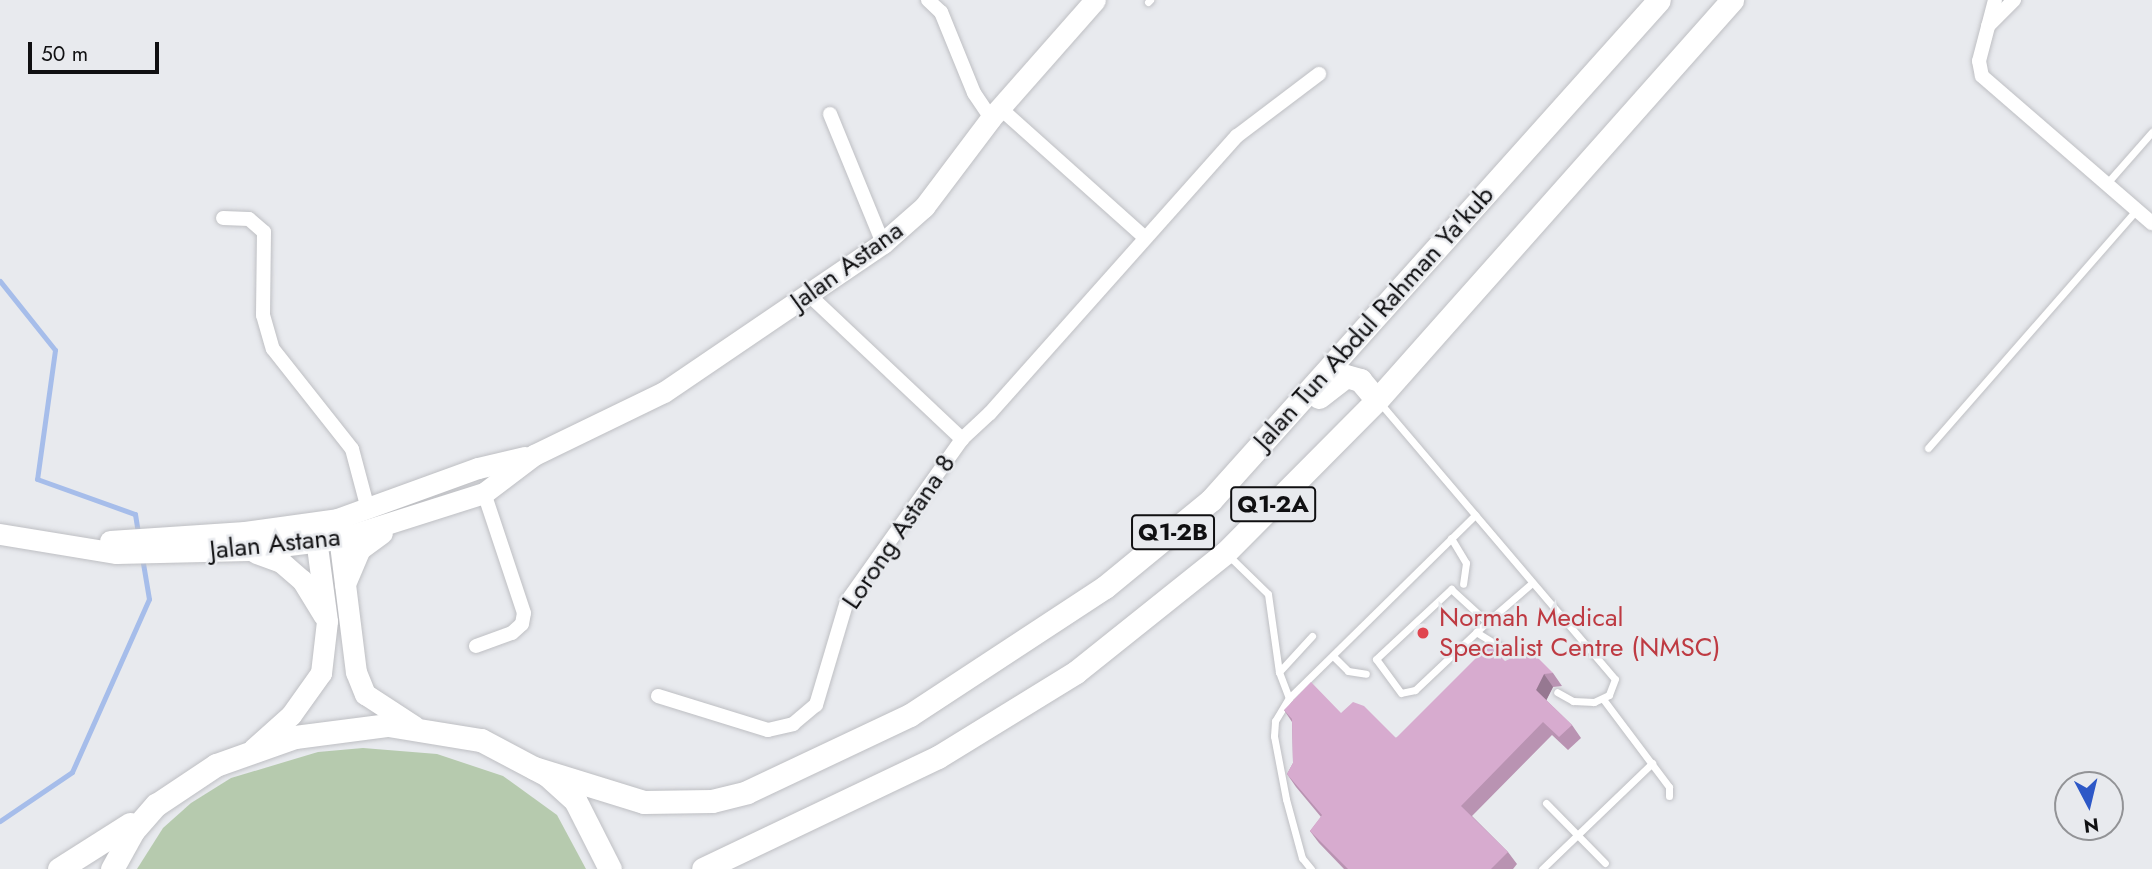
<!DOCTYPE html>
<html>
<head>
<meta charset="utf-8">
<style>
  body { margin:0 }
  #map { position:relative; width:2152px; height:869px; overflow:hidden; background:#e8eaee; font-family:Jost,sans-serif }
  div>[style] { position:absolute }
  .green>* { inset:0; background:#b6caae }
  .stream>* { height:5px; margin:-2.5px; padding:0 2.5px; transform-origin:2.5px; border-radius:2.5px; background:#a6bdea }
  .roads { filter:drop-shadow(0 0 2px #bebfc3) drop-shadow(0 0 2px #bebfc3) }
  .lane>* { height:7px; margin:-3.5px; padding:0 3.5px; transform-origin:3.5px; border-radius:3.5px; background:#fff }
  .street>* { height:14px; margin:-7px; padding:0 7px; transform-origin:7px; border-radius:7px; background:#fff }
  .secondary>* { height:21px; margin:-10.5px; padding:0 10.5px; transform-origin:10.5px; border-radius:10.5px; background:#fff }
  .primary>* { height:23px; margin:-11.5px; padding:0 11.5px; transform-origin:11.5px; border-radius:11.5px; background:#fff }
  .wall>* { inset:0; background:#b993b2 }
  .shaded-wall>* { inset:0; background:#967891 }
  .building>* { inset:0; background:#d7abcf }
  .dots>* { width:19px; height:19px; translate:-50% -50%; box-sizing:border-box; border:4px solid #e8eaee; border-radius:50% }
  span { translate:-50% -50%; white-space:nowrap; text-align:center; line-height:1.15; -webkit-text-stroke:5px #e8eaee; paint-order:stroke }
  .shield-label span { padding:2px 5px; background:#e8eaee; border:2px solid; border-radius:5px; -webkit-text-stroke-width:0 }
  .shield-label { font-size:24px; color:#101012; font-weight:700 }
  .street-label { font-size:26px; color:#101012 }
  .health-label { font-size:26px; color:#be3a42 }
  .left { translate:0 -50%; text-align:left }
  .north { position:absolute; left:2054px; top:771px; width:70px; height:70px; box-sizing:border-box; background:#e8eaee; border:2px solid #929396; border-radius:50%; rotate:173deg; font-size:19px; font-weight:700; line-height:28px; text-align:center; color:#101012 }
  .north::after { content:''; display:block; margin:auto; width:24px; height:32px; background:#2d58c7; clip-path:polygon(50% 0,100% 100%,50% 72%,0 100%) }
  .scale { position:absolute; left:28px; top:42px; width:131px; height:32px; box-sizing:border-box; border:4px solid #101012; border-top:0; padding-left:9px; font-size:21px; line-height:24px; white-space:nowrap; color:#101012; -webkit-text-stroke:5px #e8eaee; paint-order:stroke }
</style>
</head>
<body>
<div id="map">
  <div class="green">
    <div style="clip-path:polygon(363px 748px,437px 754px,503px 776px,557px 815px,586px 869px,137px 869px,163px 828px,191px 803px,231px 778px,318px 752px)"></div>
  </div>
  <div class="stream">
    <div style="left:0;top:281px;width:88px;rotate:51.4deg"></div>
    <div style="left:55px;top:350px;width:130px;rotate:97.9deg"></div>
    <div style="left:37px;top:479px;width:104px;rotate:19.7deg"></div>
    <div style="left:135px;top:514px;width:19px;rotate:81deg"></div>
    <div style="left:0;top:821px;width:87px;rotate:-34.2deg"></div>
    <div style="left:72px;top:772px;width:189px;rotate:-66deg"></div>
    <div style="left:149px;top:599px;width:43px;rotate:-99.5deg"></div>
  </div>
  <div class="roads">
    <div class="lane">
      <div style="left:1148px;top:2px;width:3px;rotate:-45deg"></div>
      <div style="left:2108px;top:182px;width:67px;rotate:-48.7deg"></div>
      <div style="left:1380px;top:403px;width:362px;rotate:49.6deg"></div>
      <div style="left:1615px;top:679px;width:17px;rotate:111deg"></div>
      <div style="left:1609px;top:695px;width:17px;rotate:155deg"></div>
      <div style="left:1594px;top:702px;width:21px;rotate:-177deg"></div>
      <div style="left:1573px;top:701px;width:18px;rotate:-151deg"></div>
      <div style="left:1928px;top:448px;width:316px;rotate:-48.8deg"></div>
      <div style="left:1451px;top:538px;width:29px;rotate:59deg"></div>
      <div style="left:1466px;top:563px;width:21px;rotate:98deg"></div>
      <div style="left:1227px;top:554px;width:57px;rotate:44.3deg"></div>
      <div style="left:1268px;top:594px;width:79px;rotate:82deg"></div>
      <div style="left:1279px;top:672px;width:28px;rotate:69deg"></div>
      <div style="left:1451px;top:589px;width:49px;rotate:42.5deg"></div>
      <div style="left:1487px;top:622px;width:99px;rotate:136.6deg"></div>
      <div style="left:1415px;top:690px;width:14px;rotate:168deg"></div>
      <div style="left:1401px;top:693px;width:42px;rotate:-126.3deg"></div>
      <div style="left:1376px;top:659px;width:103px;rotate:-43deg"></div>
      <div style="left:1487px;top:622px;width:60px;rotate:-40.9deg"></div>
      <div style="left:1476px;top:632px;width:55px;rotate:31.7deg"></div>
      <div style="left:1333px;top:656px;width:21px;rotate:45deg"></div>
      <div style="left:1348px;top:671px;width:18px;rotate:9deg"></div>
      <div style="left:1279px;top:672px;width:49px;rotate:-47.5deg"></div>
      <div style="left:1603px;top:699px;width:110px;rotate:53.1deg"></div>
      <div style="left:1669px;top:787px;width:9px;rotate:90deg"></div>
      <div style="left:1546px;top:803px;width:84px;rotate:45.5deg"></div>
      <div style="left:1311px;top:869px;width:14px;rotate:-129deg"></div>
      <div style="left:1302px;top:858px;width:61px;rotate:-105.2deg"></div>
      <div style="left:1286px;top:799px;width:64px;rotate:-100.8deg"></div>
      <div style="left:1274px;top:736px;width:15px;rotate:-86deg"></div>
      <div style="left:1275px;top:721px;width:27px;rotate:-59deg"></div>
      <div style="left:1289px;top:698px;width:261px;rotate:-44.5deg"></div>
      <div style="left:1542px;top:869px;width:153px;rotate:-43.9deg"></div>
    </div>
    <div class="street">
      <div style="left:928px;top:0;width:18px;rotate:43deg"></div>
      <div style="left:941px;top:12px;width:87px;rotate:67.8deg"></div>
      <div style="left:974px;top:93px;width:30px;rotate:56deg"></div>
      <div style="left:1995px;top:0;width:63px;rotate:104.7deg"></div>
      <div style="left:1979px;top:61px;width:15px;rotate:79deg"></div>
      <div style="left:1982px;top:76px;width:225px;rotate:40.9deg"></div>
      <div style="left:1988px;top:26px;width:37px;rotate:-45deg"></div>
      <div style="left:1001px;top:109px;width:192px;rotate:41.8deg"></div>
      <div style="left:830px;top:114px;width:139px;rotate:67.7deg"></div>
      <div style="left:223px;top:218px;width:26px;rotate:2deg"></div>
      <div style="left:249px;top:219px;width:20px;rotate:41deg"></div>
      <div style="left:264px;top:232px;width:83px;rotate:90.7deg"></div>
      <div style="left:263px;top:315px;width:35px;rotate:74deg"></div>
      <div style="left:273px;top:349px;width:127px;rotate:51.7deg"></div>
      <div style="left:352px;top:449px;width:62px;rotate:75.1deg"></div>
      <div style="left:808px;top:294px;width:212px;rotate:43.3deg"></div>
      <div style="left:476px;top:646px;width:38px;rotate:-20deg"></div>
      <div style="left:512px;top:633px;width:13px;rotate:-42deg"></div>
      <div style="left:522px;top:624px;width:11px;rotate:-80deg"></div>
      <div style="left:524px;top:613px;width:126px;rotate:-108.4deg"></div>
      <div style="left:658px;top:696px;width:115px;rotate:17.2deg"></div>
      <div style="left:768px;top:730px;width:26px;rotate:-13deg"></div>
      <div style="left:793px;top:724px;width:30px;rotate:-40deg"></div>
      <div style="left:816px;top:705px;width:109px;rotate:-73.4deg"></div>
      <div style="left:847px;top:601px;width:199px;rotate:-54.6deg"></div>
      <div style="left:962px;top:439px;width:38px;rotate:-43deg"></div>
      <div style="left:990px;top:413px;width:371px;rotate:-48.3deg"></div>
      <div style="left:1237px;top:136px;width:103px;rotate:-37.1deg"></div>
    </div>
    <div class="secondary">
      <div style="left:338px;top:528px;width:145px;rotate:82.9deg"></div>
      <div style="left:356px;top:672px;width:24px;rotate:68deg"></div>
      <div style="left:365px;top:694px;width:59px;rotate:33.1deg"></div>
      <div style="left:0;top:534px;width:118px;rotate:9.3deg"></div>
      <div style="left:116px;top:553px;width:132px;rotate:-1.3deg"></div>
      <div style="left:248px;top:550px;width:92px;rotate:-6.9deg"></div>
      <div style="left:339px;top:539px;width:152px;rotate:-17.6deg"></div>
      <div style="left:484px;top:493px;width:63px;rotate:-37.2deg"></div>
      <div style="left:534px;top:455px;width:144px;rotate:-25.9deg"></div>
      <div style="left:664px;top:392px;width:265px;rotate:-34.2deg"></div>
      <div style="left:883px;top:243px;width:55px;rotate:-41.3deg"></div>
      <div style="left:924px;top:207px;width:111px;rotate:-53deg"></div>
      <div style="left:991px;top:118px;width:157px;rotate:-48.6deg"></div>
      <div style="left:110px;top:541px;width:135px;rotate:-3.8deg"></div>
      <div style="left:245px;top:532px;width:93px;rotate:-8deg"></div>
      <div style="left:337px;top:519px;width:150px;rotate:-19.9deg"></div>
      <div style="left:478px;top:468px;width:48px;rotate:-13.2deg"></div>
      <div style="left:256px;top:553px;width:27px;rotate:20deg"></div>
      <div style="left:281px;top:562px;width:28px;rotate:41deg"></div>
      <div style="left:302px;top:580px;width:42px;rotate:58.6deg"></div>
      <div style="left:345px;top:584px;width:38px;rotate:-67deg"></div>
      <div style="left:360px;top:549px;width:27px;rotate:-36deg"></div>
      <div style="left:253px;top:749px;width:51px;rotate:-41.8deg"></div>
      <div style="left:291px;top:715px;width:52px;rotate:-54.5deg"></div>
      <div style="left:321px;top:673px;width:52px;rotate:-83.4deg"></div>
      <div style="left:327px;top:621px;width:91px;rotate:-97.6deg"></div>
    </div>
    <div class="primary">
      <div style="left:1319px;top:397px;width:34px;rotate:-38deg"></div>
      <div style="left:1346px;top:376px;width:15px;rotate:16deg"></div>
      <div style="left:1360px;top:380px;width:26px;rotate:50deg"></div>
      <div style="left:534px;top:768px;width:115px;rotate:17.2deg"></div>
      <div style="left:644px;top:802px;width:68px;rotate:-0.8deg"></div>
      <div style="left:712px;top:801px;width:36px;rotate:-14deg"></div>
      <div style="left:747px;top:792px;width:180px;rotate:-25.3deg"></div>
      <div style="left:910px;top:715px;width:233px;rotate:-33.3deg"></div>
      <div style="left:1105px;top:587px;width:137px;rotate:-39.4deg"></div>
      <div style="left:1211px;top:500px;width:671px;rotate:-48.14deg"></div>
      <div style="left:59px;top:869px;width:84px;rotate:-32.4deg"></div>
      <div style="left:112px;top:869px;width:43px;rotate:-61.1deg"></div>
      <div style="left:133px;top:831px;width:35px;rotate:-49deg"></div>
      <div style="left:156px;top:805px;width:72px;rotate:-33.7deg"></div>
      <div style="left:216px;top:765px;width:84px;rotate:-19.5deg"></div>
      <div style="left:295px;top:737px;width:94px;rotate:-7.4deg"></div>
      <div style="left:388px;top:725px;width:94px;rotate:9.2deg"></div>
      <div style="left:481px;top:740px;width:75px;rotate:27.9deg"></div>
      <div style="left:547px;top:775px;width:38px;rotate:42deg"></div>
      <div style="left:575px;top:800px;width:77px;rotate:63.1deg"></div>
      <div style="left:703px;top:869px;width:260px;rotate:-25.5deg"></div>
      <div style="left:938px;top:757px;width:162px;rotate:-31.6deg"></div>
      <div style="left:1076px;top:672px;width:191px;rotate:-38.6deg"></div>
      <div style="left:1225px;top:553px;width:216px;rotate:-45.2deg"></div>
      <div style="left:1377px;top:400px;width:535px;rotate:-48.41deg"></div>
    </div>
  </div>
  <div class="wall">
    <div style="clip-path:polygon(1505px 661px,1553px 673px,1562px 686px,1553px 687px,1546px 700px,1572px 725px,1581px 738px,1568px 750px,1552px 735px,1472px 816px,1508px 852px,1517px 864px,1513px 869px,1344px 869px,1319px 843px,1310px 831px,1321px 817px,1296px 787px,1287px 774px,1293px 763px,1292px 722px,1284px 710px,1341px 713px,1396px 738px)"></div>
  </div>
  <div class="shaded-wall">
    <div style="clip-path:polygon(1544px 674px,1553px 687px,1545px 703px,1536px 690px)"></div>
  </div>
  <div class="building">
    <div style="clip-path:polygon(1523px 643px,1553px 673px,1544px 674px,1536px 690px,1572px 725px,1559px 737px,1543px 722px,1461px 806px,1508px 852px,1491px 869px,1348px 869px,1310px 831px,1322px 815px,1287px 774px,1293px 763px,1292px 719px,1284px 710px,1311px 682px,1341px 713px,1353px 702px,1364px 706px,1396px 738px,1489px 645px,1505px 661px,1522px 654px)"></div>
  </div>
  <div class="dots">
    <div style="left:1423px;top:633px;background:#e0444e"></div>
  </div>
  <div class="shield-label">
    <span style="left:1273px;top:504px">Q1-2A</span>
    <span style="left:1173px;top:532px">Q1-2B</span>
  </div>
  <div class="street-label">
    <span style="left:847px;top:266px;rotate:-36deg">Jalan Astana</span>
    <span style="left:1374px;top:318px;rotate:-48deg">Jalan Tun Abdul Rahman Ya'kub</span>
    <span style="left:899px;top:532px;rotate:-56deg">Lorong Astana 8</span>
    <span style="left:275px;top:544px;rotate:-6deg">Jalan Astana</span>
  </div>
  <div class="health-label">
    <span class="left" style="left:1439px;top:633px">Normah Medical<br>Specialist Centre (NMSC)</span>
  </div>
  <div class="north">N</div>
  <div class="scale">50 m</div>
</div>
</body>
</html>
